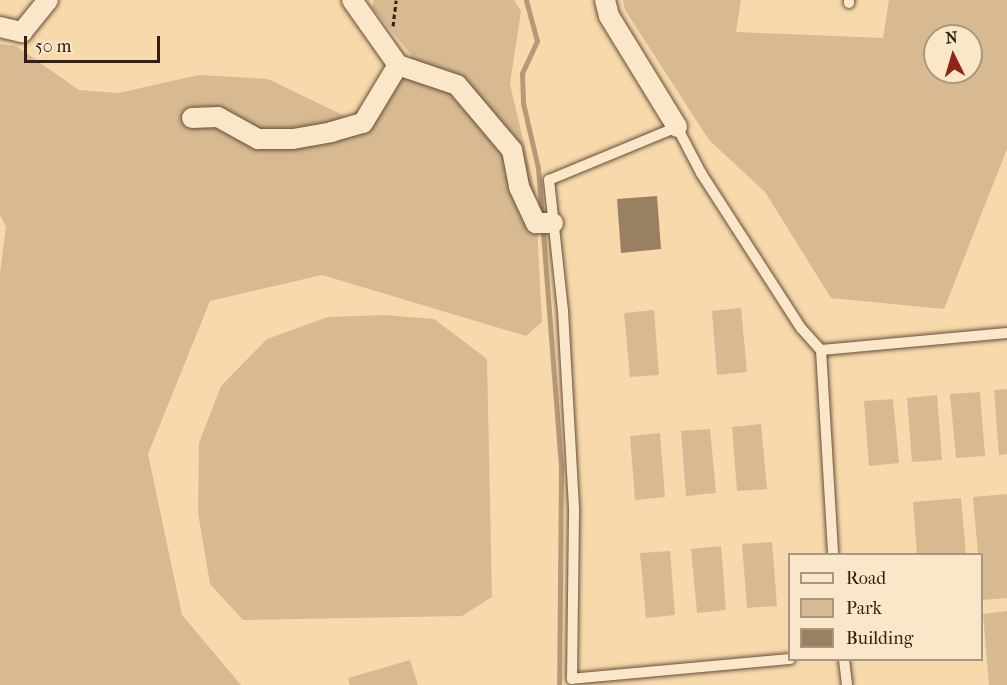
<!DOCTYPE html>
<html>
<head>
<meta charset="utf-8">
<style>
  body { margin:0 }
  #map { position:relative; width:1007px; height:685px; overflow:hidden; background:#f8d9ab; font-family:"IM FELL French Canon",serif }
  div>[style] { position:absolute }
  .green>* { inset:0; background:#d7ba91 }
  .stream>* { height:5px; margin:-2.5px; padding:0 2.5px; transform-origin:2.5px; border-radius:2.5px; background:#b59a77 }
  .building>* { inset:0; background:#998062 }
  .path>* { height:3px; margin-top:-1.5px; transform-origin:0; background:repeating-linear-gradient(90deg,#332012 0 4.5px,transparent 0 7.5px) }
  .roads { filter:drop-shadow(0 0 2px #644e38) drop-shadow(0 0 2px #644e38) }
  .service>* { height:10px; margin:-5px; padding:0 5px; transform-origin:5px; border-radius:5px; background:#fae6c8 }
  .minor>* { height:20px; margin:-10px; padding:0 10px; transform-origin:10px; border-radius:10px; background:#fae6c8 }
  span { translate:-50% -50%; white-space:nowrap; text-align:center; line-height:1.15; -webkit-text-stroke:4.5px #fae6c8; paint-order:stroke }
  .legend { position:absolute; left:788px; top:553px; width:195px; height:108px; box-sizing:border-box; background:#fae6c8; border:2px solid #aa977f; margin:0; padding:8px 10px; list-style:none; font-size:18px; color:#332012 }
  .legend li { display:flex; align-items:center; gap:12px; height:30px }
  .legend b { width:30px; border:2px solid #aa977f }
  .north { position:absolute; left:923px; top:24px; width:60px; height:60px; box-sizing:border-box; background:#fae6c8; border:2px solid #aa977f; border-radius:50%; rotate:355deg; font-size:16px; font-weight:700; line-height:24px; text-align:center; color:#332012 }
  .north::after { content:''; display:block; margin:auto; width:21px; height:27px; background:#8f2418; clip-path:polygon(50% 0,100% 100%,50% 72%,0 100%) }
  .scale { position:absolute; left:24px; top:36px; width:136px; height:27px; box-sizing:border-box; border:3px solid #332012; border-top:0; padding-left:8px; font-size:18px; line-height:21px; white-space:nowrap; color:#332012; -webkit-text-stroke:4px #fae6c8; paint-order:stroke }
</style>
</head>
<body>
<div id="map">
  <div class="green">
    <div style="clip-path:polygon(374px 0,514px 0,521px 11px,510px 84px,535px 191px,542px 322px,526px 336px,322px 275px,210px 301px,148px 454px,182px 615px,241px 685px,0 685px,0 273px,6px 227px,0 215px,0 44px,16px 46px,79px 90px,118px 93px,199px 75px,268px 79px,349px 118px,412px 56px,372px 7px)"></div>
    <div style="clip-path:polygon(evenodd,623px 0,741px 0,736px 32px,883px 38px,889px 0,1007px 0,1007px 149px,944px 309px,831px 298px,765px 192px,709px 140px,625px 10px,623px 0,935px 36px,971px 36px,971px 72px,935px 72px,935px 36px)"></div>
    <div style="clip-path:polygon(741px 308px,747px 372px,717px 375px,712px 311px)"></div>
    <div style="clip-path:polygon(654px 310px,659px 375px,630px 377px,624px 313px)"></div>
    <div style="clip-path:polygon(385px 315px,434px 319px,487px 359px,492px 597px,462px 616px,243px 620px,210px 584px,198px 513px,199px 443px,221px 386px,267px 339px,328px 317px)"></div>
    <div style="clip-path:polygon(1007px 389px,1007px 454px,999px 455px,994px 390px)"></div>
    <div style="clip-path:polygon(980px 392px,985px 456px,956px 458px,950px 394px)"></div>
    <div style="clip-path:polygon(937px 395px,942px 460px,912px 462px,907px 398px)"></div>
    <div style="clip-path:polygon(893px 399px,899px 463px,869px 466px,864px 401px)"></div>
    <div style="clip-path:polygon(761px 424px,767px 489px,737px 491px,732px 427px)"></div>
    <div style="clip-path:polygon(710px 429px,716px 493px,686px 496px,681px 431px)"></div>
    <div style="clip-path:polygon(660px 433px,665px 497px,635px 500px,630px 436px)"></div>
    <div style="clip-path:polygon(1007px 494px,1007px 598px,982px 600px,982px 554px,978px 554px,973px 497px)"></div>
    <div style="clip-path:polygon(961px 498px,966px 554px,917px 554px,913px 502px)"></div>
    <div style="clip-path:polygon(772px 542px,777px 606px,747px 608px,742px 544px)"></div>
    <div style="clip-path:polygon(721px 546px,726px 610px,697px 613px,691px 549px)"></div>
    <div style="clip-path:polygon(670px 551px,675px 615px,646px 618px,640px 553px)"></div>
    <div style="clip-path:polygon(1007px 611px,1007px 685px,989px 685px,983px 614px)"></div>
    <div style="clip-path:polygon(410px 660px,418px 685px,350px 685px,348px 678px)"></div>
  </div>
  <div class="stream">
    <div style="left:526px;top:0;width:42px;rotate:75deg"></div>
    <div style="left:537px;top:41px;width:35px;rotate:115deg"></div>
    <div style="left:522px;top:73px;width:30px;rotate:88deg"></div>
    <div style="left:523px;top:103px;width:67px;rotate:77deg"></div>
    <div style="left:538px;top:168px;width:303px;rotate:85.6deg"></div>
    <div style="left:561px;top:470px;width:215px;rotate:90.5deg"></div>
  </div>
  <div class="building">
    <div style="clip-path:polygon(657px 196px,661px 249px,621px 253px,617px 199px)"></div>
  </div>
  <div class="path">
    <div style="left:393px;top:26px;width:26px;rotate:-83deg"></div>
  </div>
  <div class="roads">
    <div class="service">
      <div style="left:849px;top:3px;width:3px;rotate:-90deg"></div>
      <div style="left:821px;top:350px;width:187px;rotate:-5.2deg"></div>
      <div style="left:790px;top:659px;width:219px;rotate:174.8deg"></div>
      <div style="left:572px;top:679px;width:171px;rotate:-89.3deg"></div>
      <div style="left:574px;top:508px;width:197px;rotate:-93.2deg"></div>
      <div style="left:563px;top:311px;width:132px;rotate:-96.1deg"></div>
      <div style="left:549px;top:180px;width:139px;rotate:-22.5deg"></div>
      <div style="left:677px;top:127px;width:52px;rotate:62.4deg"></div>
      <div style="left:701px;top:173px;width:184px;rotate:57.2deg"></div>
      <div style="left:801px;top:328px;width:30px;rotate:48deg"></div>
      <div style="left:821px;top:350px;width:204px;rotate:86.6deg"></div>
      <div style="left:844px;top:660px;width:25px;rotate:83deg"></div>
    </div>
    <div class="minor">
      <div style="left:352px;top:0;width:80px;rotate:54.7deg"></div>
      <div style="left:605px;top:0;width:16px;rotate:76deg"></div>
      <div style="left:609px;top:16px;width:130px;rotate:58.5deg"></div>
      <div style="left:0;top:27px;width:23px;rotate:13deg"></div>
      <div style="left:22px;top:32px;width:41px;rotate:-50.9deg"></div>
      <div style="left:192px;top:118px;width:26px;rotate:-2deg"></div>
      <div style="left:218px;top:117px;width:46px;rotate:28.8deg"></div>
      <div style="left:258px;top:139px;width:35px"></div>
      <div style="left:293px;top:139px;width:39px;rotate:-10deg"></div>
      <div style="left:331px;top:132px;width:33px;rotate:-16deg"></div>
      <div style="left:363px;top:123px;width:68px;rotate:-58.9deg"></div>
      <div style="left:398px;top:65px;width:62px;rotate:18.7deg"></div>
      <div style="left:457px;top:85px;width:85px;rotate:49.8deg"></div>
      <div style="left:512px;top:150px;width:38px;rotate:79deg"></div>
      <div style="left:519px;top:187px;width:40px;rotate:65deg"></div>
      <div style="left:536px;top:223px;width:17px"></div>
    </div>
  </div>
  <ul class="legend">
  <li><b style="height:8px;background:#fae6c8"></b>Road</li>
  <li><b style="height:16px;background:#d7ba91"></b>Park</li>
  <li><b style="height:16px;background:#998062"></b>Building</li>
  </ul>
  <div class="north">N</div>
  <div class="scale">50 m</div>
</div>
</body>
</html>
